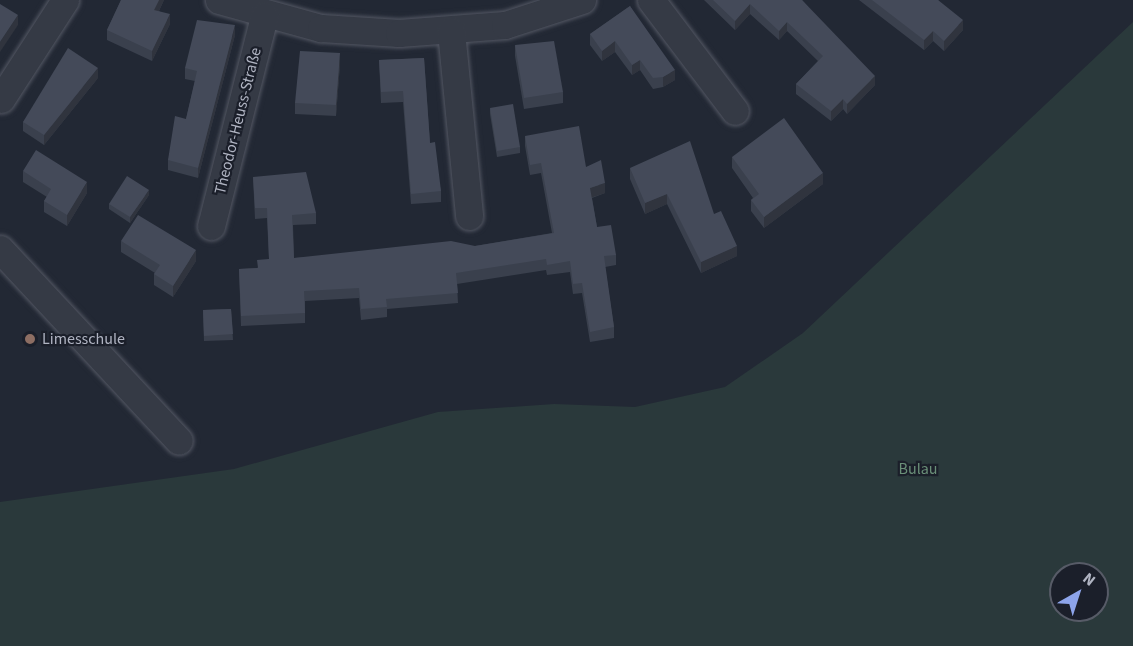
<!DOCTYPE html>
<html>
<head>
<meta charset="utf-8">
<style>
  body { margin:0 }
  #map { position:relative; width:1133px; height:646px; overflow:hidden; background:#222834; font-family:"Source Sans 3",sans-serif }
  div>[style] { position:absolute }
  .green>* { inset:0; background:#2a393b }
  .roads { filter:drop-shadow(0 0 2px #535763) drop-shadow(0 0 2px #535763) }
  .minor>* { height:27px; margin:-13.5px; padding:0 13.5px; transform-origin:13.5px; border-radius:13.5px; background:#353a45 }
  .wall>* { inset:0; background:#3a404d }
  .shaded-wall>* { inset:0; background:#30343e }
  .building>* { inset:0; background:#444a59 }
  .dots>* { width:16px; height:16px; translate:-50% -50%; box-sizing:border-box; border:3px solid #1b1f2a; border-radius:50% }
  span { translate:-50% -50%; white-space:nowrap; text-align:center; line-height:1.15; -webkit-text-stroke:4.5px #1b1f2a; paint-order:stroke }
  .street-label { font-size:16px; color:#b0b4c2 }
  .poi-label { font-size:16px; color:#b0b4c2 }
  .left { translate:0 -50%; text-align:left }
  .park-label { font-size:16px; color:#6a8f78 }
  .north { position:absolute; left:1049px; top:562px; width:60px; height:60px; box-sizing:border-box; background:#1b1f2a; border:2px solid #575b67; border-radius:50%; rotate:39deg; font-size:16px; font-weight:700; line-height:24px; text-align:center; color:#b0b4c2 }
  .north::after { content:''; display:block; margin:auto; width:21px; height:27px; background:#8da4ea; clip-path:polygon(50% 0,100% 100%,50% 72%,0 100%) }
</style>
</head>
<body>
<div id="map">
  <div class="green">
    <div style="clip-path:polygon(evenodd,1133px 22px,1133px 646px,0 646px,0 502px,234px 469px,438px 412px,554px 404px,635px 407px,725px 387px,803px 333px,1133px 22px,1061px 574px,1097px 574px,1097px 610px,1061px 610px,1061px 574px)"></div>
  </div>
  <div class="roads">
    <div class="minor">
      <div style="left:219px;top:0;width:106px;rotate:15.4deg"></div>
      <div style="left:321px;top:28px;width:78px;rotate:3.7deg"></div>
      <div style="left:399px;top:33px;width:106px;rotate:-4.3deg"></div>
      <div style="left:505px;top:25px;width:81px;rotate:-18deg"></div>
      <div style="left:651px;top:0;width:139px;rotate:52.9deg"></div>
      <div style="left:451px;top:31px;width:186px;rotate:84.4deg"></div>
      <div style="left:1px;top:99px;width:118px;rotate:-57.1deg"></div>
      <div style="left:211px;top:226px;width:217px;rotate:-75.8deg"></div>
      <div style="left:0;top:249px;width:262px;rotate:47deg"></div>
    </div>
  </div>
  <div class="wall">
    <div style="clip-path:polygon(121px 0,164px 0,159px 11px,170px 24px,152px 61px,107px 40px,107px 30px)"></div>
    <div style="clip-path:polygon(704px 0,802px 0,875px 85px,847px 114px,843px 109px,831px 121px,796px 94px,796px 84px,818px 61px,787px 31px,779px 40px,750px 14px,735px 30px)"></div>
    <div style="clip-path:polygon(859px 0,938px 0,963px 30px,944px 51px,933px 41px,924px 50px)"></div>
    <div style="clip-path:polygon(630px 6px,675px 80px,663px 87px,653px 89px,640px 70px,632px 75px,615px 52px,602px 61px,590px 45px,590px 34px)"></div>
    <div style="clip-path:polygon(235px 35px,198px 178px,168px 170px,168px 160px,186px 119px,195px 81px,185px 79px,185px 68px)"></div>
    <div style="clip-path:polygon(515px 45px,563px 92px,563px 103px,524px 109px,515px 56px)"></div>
    <div style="clip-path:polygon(424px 58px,430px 143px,441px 191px,441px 202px,411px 204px,403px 102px,381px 103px,379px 60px)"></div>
    <div style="clip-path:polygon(340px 64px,336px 116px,295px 114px,295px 103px)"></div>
    <div style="clip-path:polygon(98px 78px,44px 145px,23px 131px,23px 122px)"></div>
    <div style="clip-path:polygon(490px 108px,520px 147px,520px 153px,497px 157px,490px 114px)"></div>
    <div style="clip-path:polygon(525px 136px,586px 167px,605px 193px,592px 198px,597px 227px,616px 255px,616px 265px,605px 267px,614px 327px,614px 338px,590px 342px,582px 293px,573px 294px,570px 272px,547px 275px,546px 270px,457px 284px,458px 303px,387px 309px,387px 317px,361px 320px,359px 298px,305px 301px,305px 323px,241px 326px,239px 269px,257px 268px,269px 259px,267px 218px,255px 219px,253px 177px,316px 213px,316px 224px,293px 225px,294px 258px,475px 246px,552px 233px,541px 173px,530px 175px,525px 146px)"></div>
    <div style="clip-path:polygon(732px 157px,823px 184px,764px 228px,751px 211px,751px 200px,753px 198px,732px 168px)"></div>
    <div style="clip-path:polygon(630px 168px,714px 214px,737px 256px,701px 273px,667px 204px,645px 214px,630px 179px)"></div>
    <div style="clip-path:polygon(23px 171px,87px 193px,67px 226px,44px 212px,44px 201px,47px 197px,23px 182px)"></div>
    <div style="clip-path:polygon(149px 195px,130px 223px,109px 209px,109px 204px)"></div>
    <div style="clip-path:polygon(121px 241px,196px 261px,173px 297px,154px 285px,154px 274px,155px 273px,121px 252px)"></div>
    <div style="clip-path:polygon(231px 309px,233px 340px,204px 341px,203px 310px)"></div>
  </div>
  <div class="shaded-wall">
    <div style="clip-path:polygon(159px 0,164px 0,154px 21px,154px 10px)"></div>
    <div style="clip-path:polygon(750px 4px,750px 14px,735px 30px,735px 21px)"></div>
    <div style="clip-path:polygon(170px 14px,170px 24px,152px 61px,152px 51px)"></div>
    <div style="clip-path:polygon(18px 15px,18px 25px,0 52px,0 42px)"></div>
    <div style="clip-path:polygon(963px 20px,963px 30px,944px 51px,944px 41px)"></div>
    <div style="clip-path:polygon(787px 22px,787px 31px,779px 40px,779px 31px)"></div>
    <div style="clip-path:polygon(235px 25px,235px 35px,198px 178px,198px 168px)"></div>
    <div style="clip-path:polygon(933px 31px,933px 41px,924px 50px,924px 40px)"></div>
    <div style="clip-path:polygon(615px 41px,615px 52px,602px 61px,602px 51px)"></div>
    <div style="clip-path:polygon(340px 53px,340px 64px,336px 116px,336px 105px)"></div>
    <div style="clip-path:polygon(640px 60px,640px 70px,632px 75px,632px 65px)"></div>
    <div style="clip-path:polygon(98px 68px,98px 78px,44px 145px,44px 135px)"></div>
    <div style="clip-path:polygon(675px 70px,675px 80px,663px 87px,663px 77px)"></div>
    <div style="clip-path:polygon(875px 76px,875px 85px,847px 114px,847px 104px)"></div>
    <div style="clip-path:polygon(843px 99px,843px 109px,831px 121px,831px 111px)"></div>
    <div style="clip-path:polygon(823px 173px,823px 184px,764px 228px,764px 217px)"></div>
    <div style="clip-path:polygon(87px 182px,87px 193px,67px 226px,67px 215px)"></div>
    <div style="clip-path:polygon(605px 183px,605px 193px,590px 198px,590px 188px)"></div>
    <div style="clip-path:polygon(149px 190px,149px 195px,130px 223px,130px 217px)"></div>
    <div style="clip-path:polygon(667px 194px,667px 204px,645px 214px,645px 203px)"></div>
    <div style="clip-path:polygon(737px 246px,737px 256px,701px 273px,701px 262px)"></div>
    <div style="clip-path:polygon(196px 250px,196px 261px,173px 297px,173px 286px)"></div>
  </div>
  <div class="building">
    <div style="clip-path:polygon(121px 0,159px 0,154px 10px,170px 14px,152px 51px,107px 30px)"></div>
    <div style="clip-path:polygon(713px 0,802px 0,875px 76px,847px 104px,843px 99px,831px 111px,796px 84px,823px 56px,787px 22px,779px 31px,750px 4px,735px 21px)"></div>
    <div style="clip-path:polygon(872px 0,938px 0,963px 20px,944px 41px,933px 31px,924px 40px)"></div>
    <div style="clip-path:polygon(0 4px,18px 15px,0 42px)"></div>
    <div style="clip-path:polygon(630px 6px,675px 70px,663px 77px,653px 78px,640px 60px,632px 65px,615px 41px,602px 51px,590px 34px)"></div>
    <div style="clip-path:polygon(197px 20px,235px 25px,198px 168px,168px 160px,175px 116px,186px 119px,197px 71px,185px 68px)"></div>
    <div style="clip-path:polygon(554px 41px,563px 92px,524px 98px,515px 45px)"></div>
    <div style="clip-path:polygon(68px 48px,98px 68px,44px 135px,23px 122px)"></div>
    <div style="clip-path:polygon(300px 51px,340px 53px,336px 105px,295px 103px)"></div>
    <div style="clip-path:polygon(424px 58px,430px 143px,435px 142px,441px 191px,411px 194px,403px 91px,381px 92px,379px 60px)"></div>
    <div style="clip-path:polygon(513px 104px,520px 147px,497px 151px,490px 108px)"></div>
    <div style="clip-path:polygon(784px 118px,823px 173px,764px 217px,751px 200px,759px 194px,732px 157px)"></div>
    <div style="clip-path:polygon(579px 126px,586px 167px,601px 160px,605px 183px,590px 188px,597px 227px,611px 225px,616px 255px,604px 256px,614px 327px,590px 332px,582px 283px,573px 284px,570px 261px,547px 265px,546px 259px,456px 273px,458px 293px,386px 299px,387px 307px,361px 309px,359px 288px,304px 291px,305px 313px,241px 316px,239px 269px,258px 268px,257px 260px,269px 259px,267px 208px,255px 208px,253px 177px,306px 172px,316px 213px,292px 215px,294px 258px,451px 241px,475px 246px,554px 233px,541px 163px,530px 165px,525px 136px)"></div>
    <div style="clip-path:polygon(690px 141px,714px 214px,721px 211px,737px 246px,701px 262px,667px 194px,645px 203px,630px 168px)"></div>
    <div style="clip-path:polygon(36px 150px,87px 182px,67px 215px,44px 201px,51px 189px,23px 171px)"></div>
    <div style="clip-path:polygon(127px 176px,149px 190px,130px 217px,109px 204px)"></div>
    <div style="clip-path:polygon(138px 215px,196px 250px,173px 286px,154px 274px,160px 265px,121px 241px)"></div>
    <div style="clip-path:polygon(231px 309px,233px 334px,204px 336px,203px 310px)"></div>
  </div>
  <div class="dots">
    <div style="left:30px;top:339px;background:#8d6e63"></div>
  </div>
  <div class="street-label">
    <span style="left:238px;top:121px;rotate:-76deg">Theodor-Heuss-Straße</span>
  </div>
  <div class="poi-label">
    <span class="left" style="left:42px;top:339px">Limesschule</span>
  </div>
  <div class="park-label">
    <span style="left:918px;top:469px">Bulau</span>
  </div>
  <div class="north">N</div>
</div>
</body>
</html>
